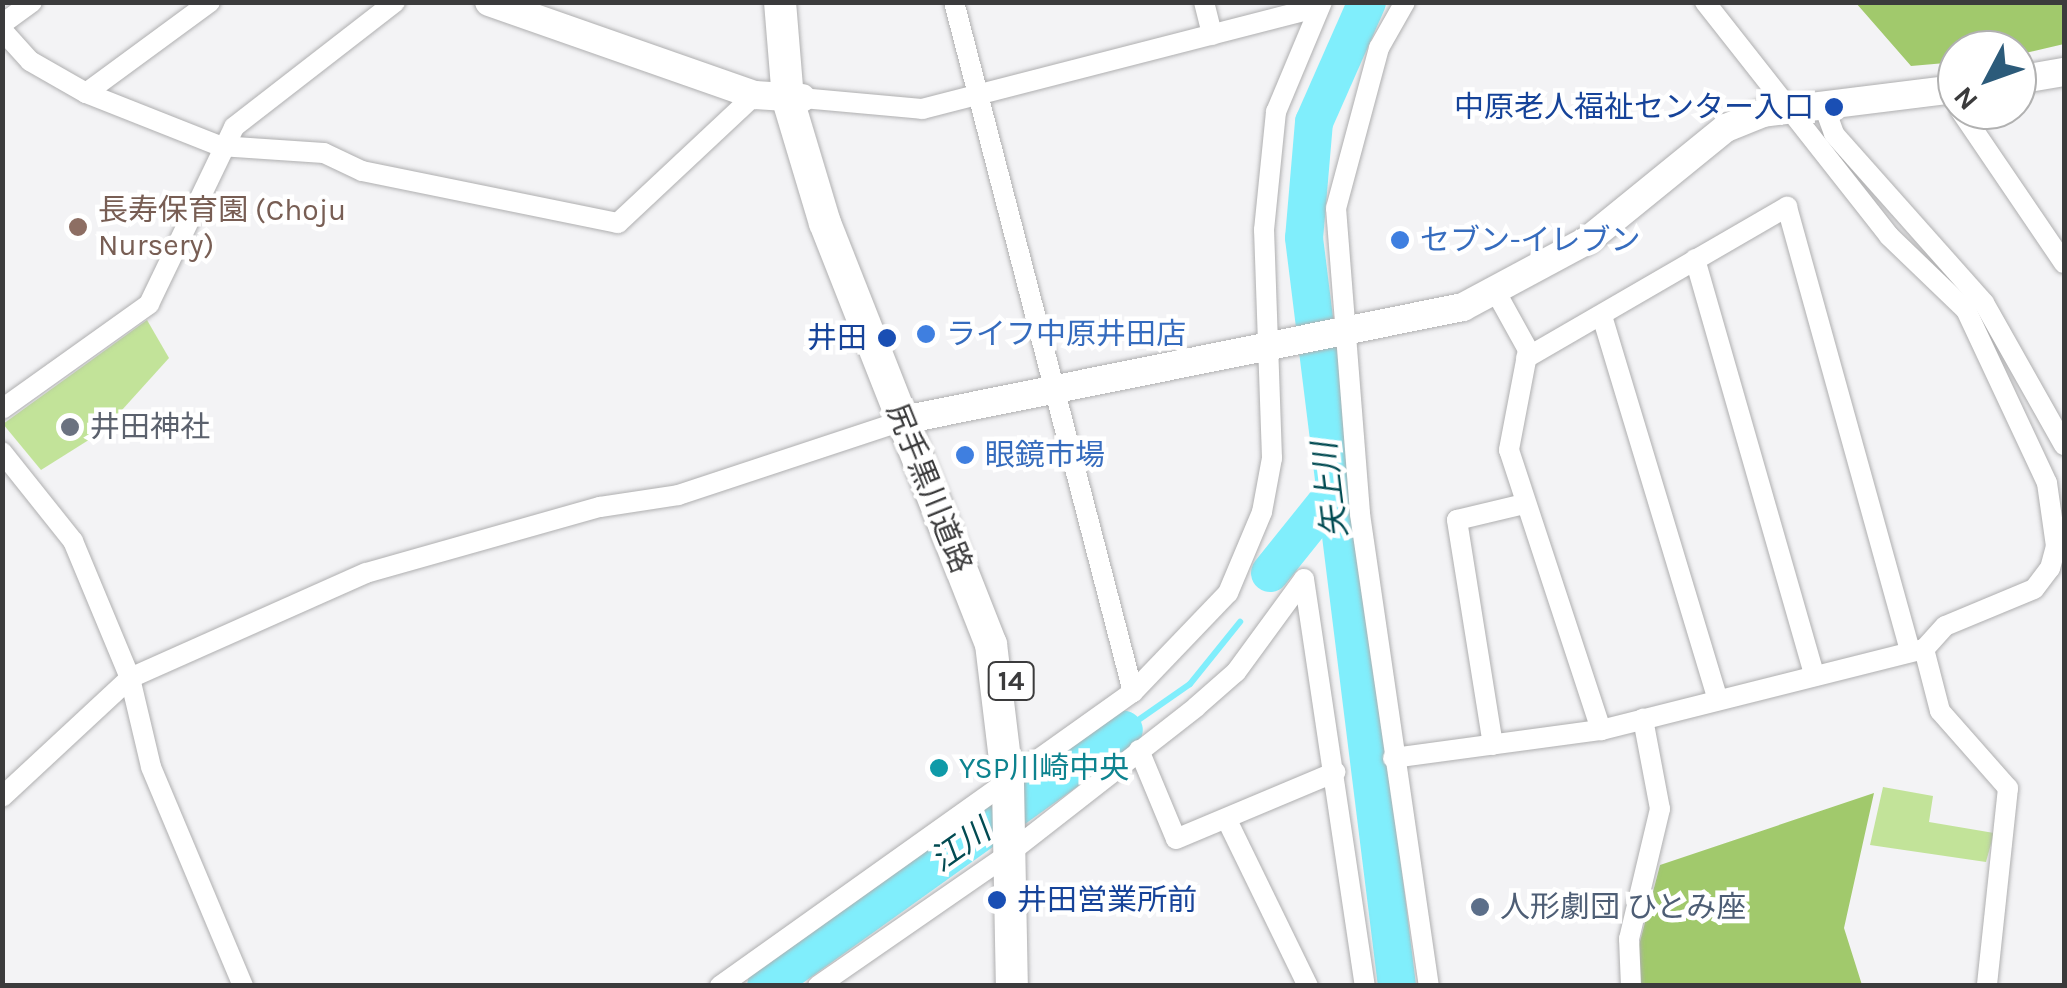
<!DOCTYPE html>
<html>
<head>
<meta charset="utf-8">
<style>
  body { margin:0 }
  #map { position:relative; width:2067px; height:988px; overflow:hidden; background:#f3f3f5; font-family:Karla,"Noto Sans JP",sans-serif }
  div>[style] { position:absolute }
  .green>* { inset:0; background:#c2e399 }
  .forest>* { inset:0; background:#a1c96c }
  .stream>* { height:6px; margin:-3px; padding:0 3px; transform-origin:3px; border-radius:3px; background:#80eefc }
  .river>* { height:38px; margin:-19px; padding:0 19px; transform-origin:19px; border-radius:19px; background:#80eefc }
  .roads { filter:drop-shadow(0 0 2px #afafb0) drop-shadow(0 0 2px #afafb0) }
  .street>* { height:20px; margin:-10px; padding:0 10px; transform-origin:10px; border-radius:10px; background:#fff }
  .secondary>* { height:28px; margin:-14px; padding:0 14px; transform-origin:14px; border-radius:14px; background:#fff }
  .primary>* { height:32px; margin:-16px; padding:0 16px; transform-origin:16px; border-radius:16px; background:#fff }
  .dots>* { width:28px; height:28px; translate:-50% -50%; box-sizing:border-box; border:5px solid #fff; border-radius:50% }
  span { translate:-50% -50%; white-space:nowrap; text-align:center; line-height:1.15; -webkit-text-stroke:9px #fff; paint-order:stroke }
  .shield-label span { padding:2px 8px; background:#fff; border:2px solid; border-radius:8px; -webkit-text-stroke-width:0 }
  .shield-label { font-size:28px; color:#3b3b3c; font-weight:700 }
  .transit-label { font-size:30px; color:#164399 }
  .right { translate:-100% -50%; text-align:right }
  .left { translate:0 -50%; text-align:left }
  .education-label { font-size:30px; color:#785e54 }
  .shop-label { font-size:30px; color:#366cbe }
  .worship-label { font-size:30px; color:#5b616d }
  .street-label { font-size:30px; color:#3b3b3c }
  .culture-label { font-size:30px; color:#0d838f }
  .service-label { font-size:30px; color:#4e5e75 }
  .water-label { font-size:32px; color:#024b52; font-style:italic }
  .frame { position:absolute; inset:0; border:5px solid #3b3b3c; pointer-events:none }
  .north { position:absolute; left:1937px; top:30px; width:100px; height:100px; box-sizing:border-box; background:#fff; border:2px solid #b1b1b1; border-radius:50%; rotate:229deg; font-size:28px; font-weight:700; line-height:40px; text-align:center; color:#3b3b3c }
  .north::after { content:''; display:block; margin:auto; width:35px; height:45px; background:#2c5b7a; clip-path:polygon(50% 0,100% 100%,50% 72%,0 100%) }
</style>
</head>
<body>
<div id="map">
  <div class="green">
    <div style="clip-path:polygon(147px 320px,169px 358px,103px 431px,41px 470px,3px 424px)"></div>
    <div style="clip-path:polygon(1883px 787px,1933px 796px,1929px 822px,1994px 833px,1986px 862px,1870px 845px)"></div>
  </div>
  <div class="forest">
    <div style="clip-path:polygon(1856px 3px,2064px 3px,2064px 44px,2017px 55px,1957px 50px,1957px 62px,1911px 66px)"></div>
    <div style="clip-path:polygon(1874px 793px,1844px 928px,1862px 985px,1641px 985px,1632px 972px,1660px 865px)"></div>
  </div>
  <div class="stream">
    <div style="left:1124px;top:730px;width:80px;rotate:-34.9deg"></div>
    <div style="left:1190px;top:684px;width:80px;rotate:-51.1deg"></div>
  </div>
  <div class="river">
    <div style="left:1367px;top:2px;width:131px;rotate:113.8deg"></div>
    <div style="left:1314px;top:122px;width:116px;rotate:94.9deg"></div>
    <div style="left:1304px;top:238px;width:754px;rotate:82.91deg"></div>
    <div style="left:1270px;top:573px;width:96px;rotate:-51.3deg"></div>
    <div style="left:766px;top:986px;width:440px;rotate:-35.6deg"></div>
  </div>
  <div class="roads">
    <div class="street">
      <div style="left:954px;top:2px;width:713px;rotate:75.46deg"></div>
      <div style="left:1204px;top:2px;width:34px;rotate:76deg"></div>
      <div style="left:1405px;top:2px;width:53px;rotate:119.5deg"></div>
      <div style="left:1379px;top:48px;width:166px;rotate:105deg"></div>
      <div style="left:1336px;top:208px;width:307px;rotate:85.5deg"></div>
      <div style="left:1360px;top:514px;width:477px;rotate:81.7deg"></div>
      <div style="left:1705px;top:2px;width:298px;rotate:51.8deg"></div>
      <div style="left:1889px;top:236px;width:107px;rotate:43.9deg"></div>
      <div style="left:1966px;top:310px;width:191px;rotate:64.9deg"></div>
      <div style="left:2047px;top:483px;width:64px;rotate:81.9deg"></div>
      <div style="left:2056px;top:546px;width:23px;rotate:105deg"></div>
      <div style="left:2050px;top:568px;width:26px;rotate:127deg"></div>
      <div style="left:2034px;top:589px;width:96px;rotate:157.4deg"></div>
      <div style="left:1945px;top:626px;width:31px;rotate:132deg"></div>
      <div style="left:1924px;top:649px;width:64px;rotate:75.5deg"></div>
      <div style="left:1940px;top:711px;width:103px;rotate:48.6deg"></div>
      <div style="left:2008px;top:788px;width:199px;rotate:96.1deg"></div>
      <div style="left:2px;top:24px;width:37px;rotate:-36deg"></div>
      <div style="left:2px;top:30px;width:42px;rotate:47.9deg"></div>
      <div style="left:30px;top:61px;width:64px;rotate:29.7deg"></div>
      <div style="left:86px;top:93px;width:144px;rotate:21.6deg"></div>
      <div style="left:220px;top:146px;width:104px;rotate:3.9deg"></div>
      <div style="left:324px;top:153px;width:42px;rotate:25.3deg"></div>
      <div style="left:362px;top:171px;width:261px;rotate:11.5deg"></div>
      <div style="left:618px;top:223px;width:187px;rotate:-43.1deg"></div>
      <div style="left:86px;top:93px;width:154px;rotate:-36.3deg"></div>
      <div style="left:802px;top:98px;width:121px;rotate:5.2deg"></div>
      <div style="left:922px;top:109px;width:410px;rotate:-14.4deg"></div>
      <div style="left:1824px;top:106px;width:30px;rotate:70deg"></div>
      <div style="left:1834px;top:134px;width:226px;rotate:48.4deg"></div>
      <div style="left:1984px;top:303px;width:163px;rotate:60.6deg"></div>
      <div style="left:1960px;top:110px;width:185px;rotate:55.8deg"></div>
      <div style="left:1695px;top:259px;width:433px;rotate:74deg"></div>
      <div style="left:1497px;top:294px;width:64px;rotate:61deg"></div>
      <div style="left:1528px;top:350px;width:102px;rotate:100.8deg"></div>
      <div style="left:1509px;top:450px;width:295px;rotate:71.8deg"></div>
      <div style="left:1602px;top:316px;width:401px;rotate:73.2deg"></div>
      <div style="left:1526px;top:358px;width:302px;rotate:-30.1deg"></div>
      <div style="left:1787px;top:207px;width:460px;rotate:74.5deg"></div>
      <div style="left:2px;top:409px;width:181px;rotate:-35.5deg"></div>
      <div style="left:149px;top:304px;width:196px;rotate:-64.3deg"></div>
      <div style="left:234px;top:127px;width:204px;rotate:-37.8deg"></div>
      <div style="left:2px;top:452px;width:114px;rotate:51.4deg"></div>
      <div style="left:73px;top:541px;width:148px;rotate:67.4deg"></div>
      <div style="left:130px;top:678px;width:91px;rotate:76.7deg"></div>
      <div style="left:151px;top:767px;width:238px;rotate:67.2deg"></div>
      <div style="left:1493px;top:745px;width:228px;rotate:-99.1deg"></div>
      <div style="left:1457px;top:520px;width:69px;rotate:-13.4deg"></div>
      <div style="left:1139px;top:750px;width:96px;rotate:67.4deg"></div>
      <div style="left:1176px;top:839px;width:173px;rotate:-22.8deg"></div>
      <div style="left:1393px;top:758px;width:210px;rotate:-7.7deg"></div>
      <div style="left:1601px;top:730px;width:333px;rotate:-14.1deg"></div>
      <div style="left:2px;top:797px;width:175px;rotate:-42.9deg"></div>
      <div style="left:130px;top:678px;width:258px;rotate:-24deg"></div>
      <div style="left:366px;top:573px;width:243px;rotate:-15.8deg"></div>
      <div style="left:600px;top:507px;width:79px;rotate:-8.7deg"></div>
      <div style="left:678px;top:495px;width:245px;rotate:-18.3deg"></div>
      <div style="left:1227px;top:820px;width:185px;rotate:64deg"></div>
      <div style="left:720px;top:986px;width:507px;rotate:-35.45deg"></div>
      <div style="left:1133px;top:692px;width:137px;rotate:-46.2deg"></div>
      <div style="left:1228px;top:593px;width:88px;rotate:-67.2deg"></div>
      <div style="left:1262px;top:512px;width:55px;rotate:-79.5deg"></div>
      <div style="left:1272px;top:458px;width:228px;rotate:-92deg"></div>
      <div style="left:1264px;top:230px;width:119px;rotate:-84.2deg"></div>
      <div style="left:1276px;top:112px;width:119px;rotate:-67.3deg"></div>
      <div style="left:818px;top:986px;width:225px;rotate:-34.7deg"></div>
      <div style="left:1003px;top:858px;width:245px;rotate:-38deg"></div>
      <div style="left:1196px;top:707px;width:53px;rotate:-41.2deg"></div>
      <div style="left:1236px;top:672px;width:115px;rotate:-53.8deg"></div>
      <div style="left:1304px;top:579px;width:412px;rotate:81.5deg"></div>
      <div style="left:1631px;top:986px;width:47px;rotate:-92.4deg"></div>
      <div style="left:1629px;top:939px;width:134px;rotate:-76.6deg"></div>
      <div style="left:1660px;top:809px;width:92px;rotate:-100.7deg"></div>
    </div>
    <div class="secondary">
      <div style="left:489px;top:2px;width:282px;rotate:19.3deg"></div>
      <div style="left:755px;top:95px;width:47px;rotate:3.7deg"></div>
      <div style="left:2017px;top:80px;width:48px;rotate:-9.7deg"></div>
      <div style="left:913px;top:418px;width:561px;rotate:-11.41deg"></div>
      <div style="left:1463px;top:307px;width:142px;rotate:-28.2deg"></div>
      <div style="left:1588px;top:240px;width:178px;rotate:-39.1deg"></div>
      <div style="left:1726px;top:128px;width:40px;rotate:-22deg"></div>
      <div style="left:1763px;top:113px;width:195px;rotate:-7.1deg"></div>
    </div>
    <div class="primary">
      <div style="left:780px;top:2px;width:98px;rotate:85.3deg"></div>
      <div style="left:788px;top:100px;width:128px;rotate:73.3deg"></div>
      <div style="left:825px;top:223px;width:453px;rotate:68.5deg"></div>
      <div style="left:991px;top:644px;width:141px;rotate:83.1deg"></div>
      <div style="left:1008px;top:784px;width:202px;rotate:88.9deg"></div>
    </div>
  </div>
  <div class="dots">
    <div style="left:1834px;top:107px;background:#1a4fb4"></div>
    <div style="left:78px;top:227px;background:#8d6e63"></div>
    <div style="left:1400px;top:240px;background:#3f7fe0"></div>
    <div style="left:926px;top:334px;background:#3f7fe0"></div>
    <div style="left:887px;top:338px;background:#1a4fb4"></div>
    <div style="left:70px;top:427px;background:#6b7280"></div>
    <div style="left:965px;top:455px;background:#3f7fe0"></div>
    <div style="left:939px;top:768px;background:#0f9aa8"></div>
    <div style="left:997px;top:900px;background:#1a4fb4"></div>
    <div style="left:1480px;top:907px;background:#5c6f8a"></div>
  </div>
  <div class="shield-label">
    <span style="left:1011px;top:681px">14</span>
  </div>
  <div class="transit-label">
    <span class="right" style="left:1814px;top:107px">中原老人福祉センター入口</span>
    <span class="right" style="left:867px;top:338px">井田</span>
    <span class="left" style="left:1017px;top:900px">井田営業所前</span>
  </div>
  <div class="education-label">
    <span class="left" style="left:98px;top:227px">長寿保育園 (Choju<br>Nursery)</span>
  </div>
  <div class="shop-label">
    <span class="left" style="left:1420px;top:240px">セブン-イレブン</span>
    <span class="left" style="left:946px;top:334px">ライフ中原井田店</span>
    <span class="left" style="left:985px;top:455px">眼鏡市場</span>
  </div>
  <div class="worship-label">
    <span class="left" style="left:90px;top:427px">井田神社</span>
  </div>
  <div class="street-label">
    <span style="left:929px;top:488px;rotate:68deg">尻手黒川道路</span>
  </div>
  <div class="culture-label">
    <span class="left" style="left:959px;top:768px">YSP川崎中央</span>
  </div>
  <div class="service-label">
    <span class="left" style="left:1500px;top:907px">人形劇団 ひとみ座</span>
  </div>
  <div class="water-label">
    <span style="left:1331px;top:490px;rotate:-97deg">矢上川</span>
    <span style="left:961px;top:846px;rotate:-35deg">江川</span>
  </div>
  <div class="frame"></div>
  <div class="north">N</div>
</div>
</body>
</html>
